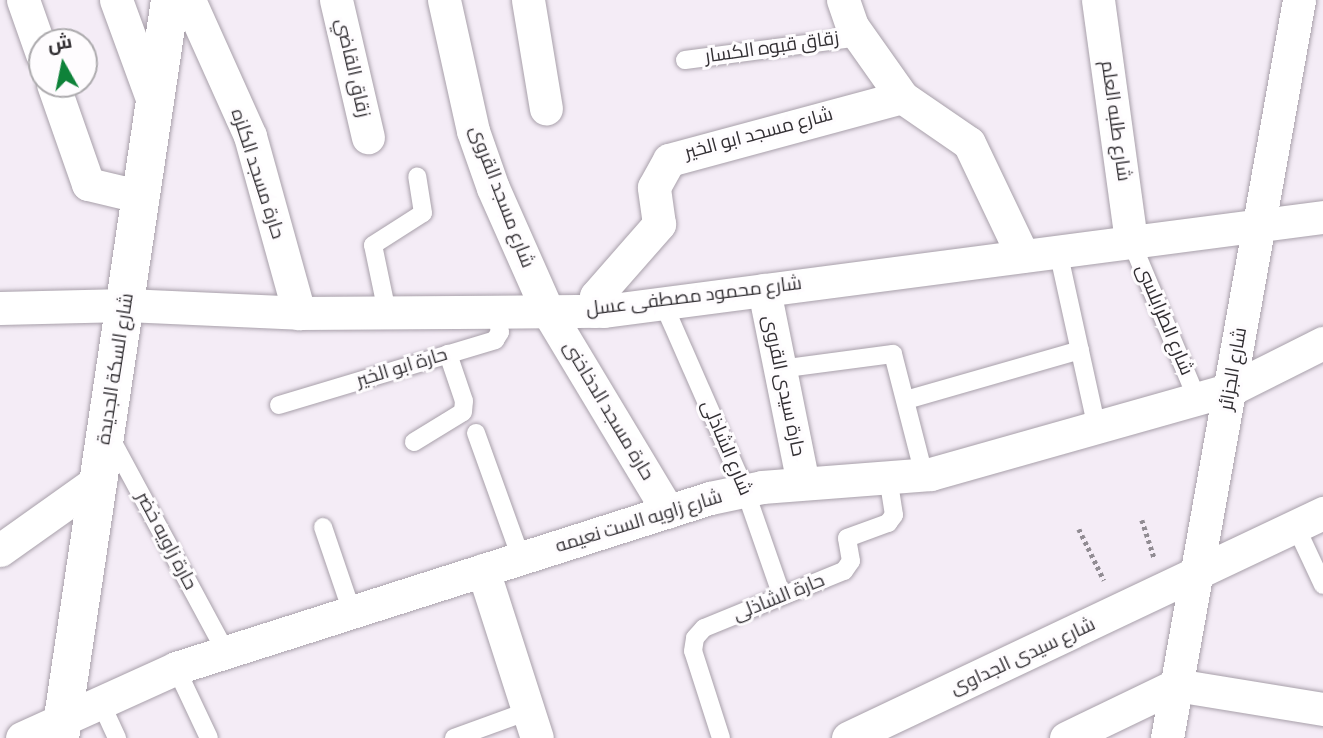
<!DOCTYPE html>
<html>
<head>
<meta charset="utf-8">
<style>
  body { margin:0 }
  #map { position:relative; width:1323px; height:738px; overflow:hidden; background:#f4ecf6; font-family:"Source Sans 3",Cairo,sans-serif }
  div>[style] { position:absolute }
  .path>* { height:4.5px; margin-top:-2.25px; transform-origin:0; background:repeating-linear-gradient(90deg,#918c93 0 3.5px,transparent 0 7px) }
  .roads { filter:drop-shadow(0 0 2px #a8a0aa) drop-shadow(0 0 2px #a8a0aa) }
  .service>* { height:18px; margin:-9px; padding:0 9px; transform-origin:9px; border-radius:9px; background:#fff }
  .minor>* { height:33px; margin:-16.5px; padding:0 16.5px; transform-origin:16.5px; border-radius:16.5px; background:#fff }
  .tertiary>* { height:38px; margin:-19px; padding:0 19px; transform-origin:19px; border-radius:19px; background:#fff }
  span { translate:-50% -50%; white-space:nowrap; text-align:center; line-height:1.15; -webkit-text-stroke:6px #fefcfe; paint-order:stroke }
  .street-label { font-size:19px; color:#322f33 }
  .north { position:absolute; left:28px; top:28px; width:70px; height:70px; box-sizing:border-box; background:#fefcfe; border:2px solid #acaaad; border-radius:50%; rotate:351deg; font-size:19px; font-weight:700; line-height:28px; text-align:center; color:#322f33 }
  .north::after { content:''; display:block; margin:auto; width:24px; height:32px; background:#0e8239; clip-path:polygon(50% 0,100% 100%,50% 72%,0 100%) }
</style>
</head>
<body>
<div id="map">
  <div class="path">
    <div style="left:1142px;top:520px;width:39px;rotate:72deg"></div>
    <div style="left:1079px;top:529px;width:57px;rotate:63.9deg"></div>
  </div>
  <div class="roads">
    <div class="service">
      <div style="left:685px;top:60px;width:176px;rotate:-7.5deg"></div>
      <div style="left:1131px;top:241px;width:171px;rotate:67.3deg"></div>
      <div style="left:1058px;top:251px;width:181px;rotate:77.6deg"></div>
      <div style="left:663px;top:303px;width:204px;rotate:66.3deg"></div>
      <div style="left:745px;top:490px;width:112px;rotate:70.8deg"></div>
      <div style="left:387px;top:312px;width:68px;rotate:-101.8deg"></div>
      <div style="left:373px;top:245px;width:59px;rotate:-32.6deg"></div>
      <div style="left:423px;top:213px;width:37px;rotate:-99deg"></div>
      <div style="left:780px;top:369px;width:114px;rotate:-7.6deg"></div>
      <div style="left:893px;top:354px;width:125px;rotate:75.6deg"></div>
      <div style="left:906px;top:400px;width:181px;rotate:-16deg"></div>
      <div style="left:279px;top:405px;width:226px;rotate:-16.7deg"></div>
      <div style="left:495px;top:340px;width:9px;rotate:-58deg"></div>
      <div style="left:500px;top:332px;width:21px;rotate:-101deg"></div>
      <div style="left:476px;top:433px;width:133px;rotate:70.2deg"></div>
      <div style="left:110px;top:437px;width:244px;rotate:61.7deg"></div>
      <div style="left:414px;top:442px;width:57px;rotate:-31.5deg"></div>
      <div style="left:463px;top:412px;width:11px;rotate:-85deg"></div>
      <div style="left:464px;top:401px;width:50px;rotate:-108.8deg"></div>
      <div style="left:323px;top:527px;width:90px;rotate:71.2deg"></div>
      <div style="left:1296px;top:527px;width:64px;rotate:65deg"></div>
      <div style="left:176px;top:668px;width:77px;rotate:64.8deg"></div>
      <div style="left:100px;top:701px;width:41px;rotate:65.3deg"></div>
      <div style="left:454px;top:738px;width:79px;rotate:-20deg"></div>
      <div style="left:721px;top:738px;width:91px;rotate:-107.8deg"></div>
      <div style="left:693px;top:651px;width:13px;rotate:-81deg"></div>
      <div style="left:695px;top:638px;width:13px;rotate:-48deg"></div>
      <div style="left:704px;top:628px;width:151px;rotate:-22.2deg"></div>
      <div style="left:844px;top:571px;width:12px;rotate:-55deg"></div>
      <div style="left:851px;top:561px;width:23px;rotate:-100deg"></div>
      <div style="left:847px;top:538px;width:44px;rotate:-20.1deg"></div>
      <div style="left:888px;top:523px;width:10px;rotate:-53deg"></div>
      <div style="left:894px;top:515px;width:36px;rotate:-99deg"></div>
    </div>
    <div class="minor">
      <div style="left:23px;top:0;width:57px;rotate:70.6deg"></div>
      <div style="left:116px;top:0;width:111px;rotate:69.9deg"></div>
      <div style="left:189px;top:0;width:149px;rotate:65.8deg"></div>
      <div style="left:250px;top:136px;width:184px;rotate:74.5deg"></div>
      <div style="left:336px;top:0;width:141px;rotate:76.9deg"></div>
      <div style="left:444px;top:0;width:134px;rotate:77.5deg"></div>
      <div style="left:473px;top:131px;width:60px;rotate:70.7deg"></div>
      <div style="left:493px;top:188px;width:133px;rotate:66.1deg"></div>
      <div style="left:547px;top:310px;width:235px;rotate:59deg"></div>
      <div style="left:528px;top:0;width:110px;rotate:80.6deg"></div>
      <div style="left:843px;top:0;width:28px;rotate:71deg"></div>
      <div style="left:852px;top:26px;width:87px;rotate:54.8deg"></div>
      <div style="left:902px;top:97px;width:81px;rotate:34.5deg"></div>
      <div style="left:969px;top:143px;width:125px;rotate:64.5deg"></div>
      <div style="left:1098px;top:0;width:243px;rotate:82.2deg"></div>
      <div style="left:53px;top:84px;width:106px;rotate:70.7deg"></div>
      <div style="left:88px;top:184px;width:56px;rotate:13.5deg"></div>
      <div style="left:764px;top:290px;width:197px;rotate:78.6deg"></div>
      <div style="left:0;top:308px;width:126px;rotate:-1.4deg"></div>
      <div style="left:126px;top:305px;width:173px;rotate:2.6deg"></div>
      <div style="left:299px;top:313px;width:305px;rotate:-0.4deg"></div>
      <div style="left:604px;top:311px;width:725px;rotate:-7.45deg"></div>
      <div style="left:594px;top:311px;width:15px;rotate:-82deg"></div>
      <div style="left:596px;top:296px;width:96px;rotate:-48.8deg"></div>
      <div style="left:659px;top:224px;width:37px;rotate:-98deg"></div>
      <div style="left:654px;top:187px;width:31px;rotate:-61deg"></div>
      <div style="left:669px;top:160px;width:241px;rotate:-15.1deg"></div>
      <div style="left:0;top:550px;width:123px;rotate:-35.4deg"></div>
      <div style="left:483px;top:570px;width:176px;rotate:72.2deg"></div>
      <div style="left:22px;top:738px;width:169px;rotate:-24.4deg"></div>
      <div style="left:176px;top:668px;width:560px;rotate:-17.66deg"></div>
      <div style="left:710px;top:498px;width:53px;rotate:-11.9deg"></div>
      <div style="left:762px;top:487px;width:169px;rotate:-4.4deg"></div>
      <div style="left:931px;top:474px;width:312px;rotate:-15.8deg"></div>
      <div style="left:1231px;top:389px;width:103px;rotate:-26.6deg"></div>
      <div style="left:848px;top:738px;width:526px;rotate:-25.35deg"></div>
      <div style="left:1066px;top:738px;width:122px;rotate:-25.7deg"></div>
      <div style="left:1176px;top:685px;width:149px;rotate:9.3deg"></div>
      <div style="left:1167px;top:738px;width:750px;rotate:-79.86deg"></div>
    </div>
    <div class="tertiary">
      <div style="left:60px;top:738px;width:746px;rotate:-81.52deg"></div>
    </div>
  </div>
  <div class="street-label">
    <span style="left:772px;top:48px;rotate:-8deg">زقاق قبوه الكسار</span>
    <span style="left:352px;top:68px;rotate:77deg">زقاق القاضي</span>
    <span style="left:1115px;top:121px;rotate:82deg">شارع طلبه العلم</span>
    <span style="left:759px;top:134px;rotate:-15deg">شارع مسجد ابو الخير</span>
    <span style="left:257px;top:174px;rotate:72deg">حارة مسجد الكلزه</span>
    <span style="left:501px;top:197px;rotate:69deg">شارع مسجد القروى</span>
    <span style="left:694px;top:297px;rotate:-7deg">شارع محمود مصطفى عسل</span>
    <span style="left:1164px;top:320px;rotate:67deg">شارع الطرابلسى</span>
    <span style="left:402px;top:368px;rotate:-17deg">حارة ابو الخير</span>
    <span style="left:116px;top:369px;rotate:-81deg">شارع السكة الجديدة</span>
    <span style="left:1234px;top:369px;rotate:-80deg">شارع الجزائر</span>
    <span style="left:783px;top:386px;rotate:78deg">حارة سيدى القروى</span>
    <span style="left:608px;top:411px;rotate:59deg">حارة مسجد الدخاخنى</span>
    <span style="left:726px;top:448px;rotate:67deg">شارع الشاذلى</span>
    <span style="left:639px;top:522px;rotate:-17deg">شارع زاويه الست نعيمه</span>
    <span style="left:166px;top:541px;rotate:62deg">حارة زاويه خضر</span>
    <span style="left:779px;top:598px;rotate:-22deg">حارة الشاذلى</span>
    <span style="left:1023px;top:657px;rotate:-25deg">شارع سيدى الجداوى</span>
  </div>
  <div class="north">ش</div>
</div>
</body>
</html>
